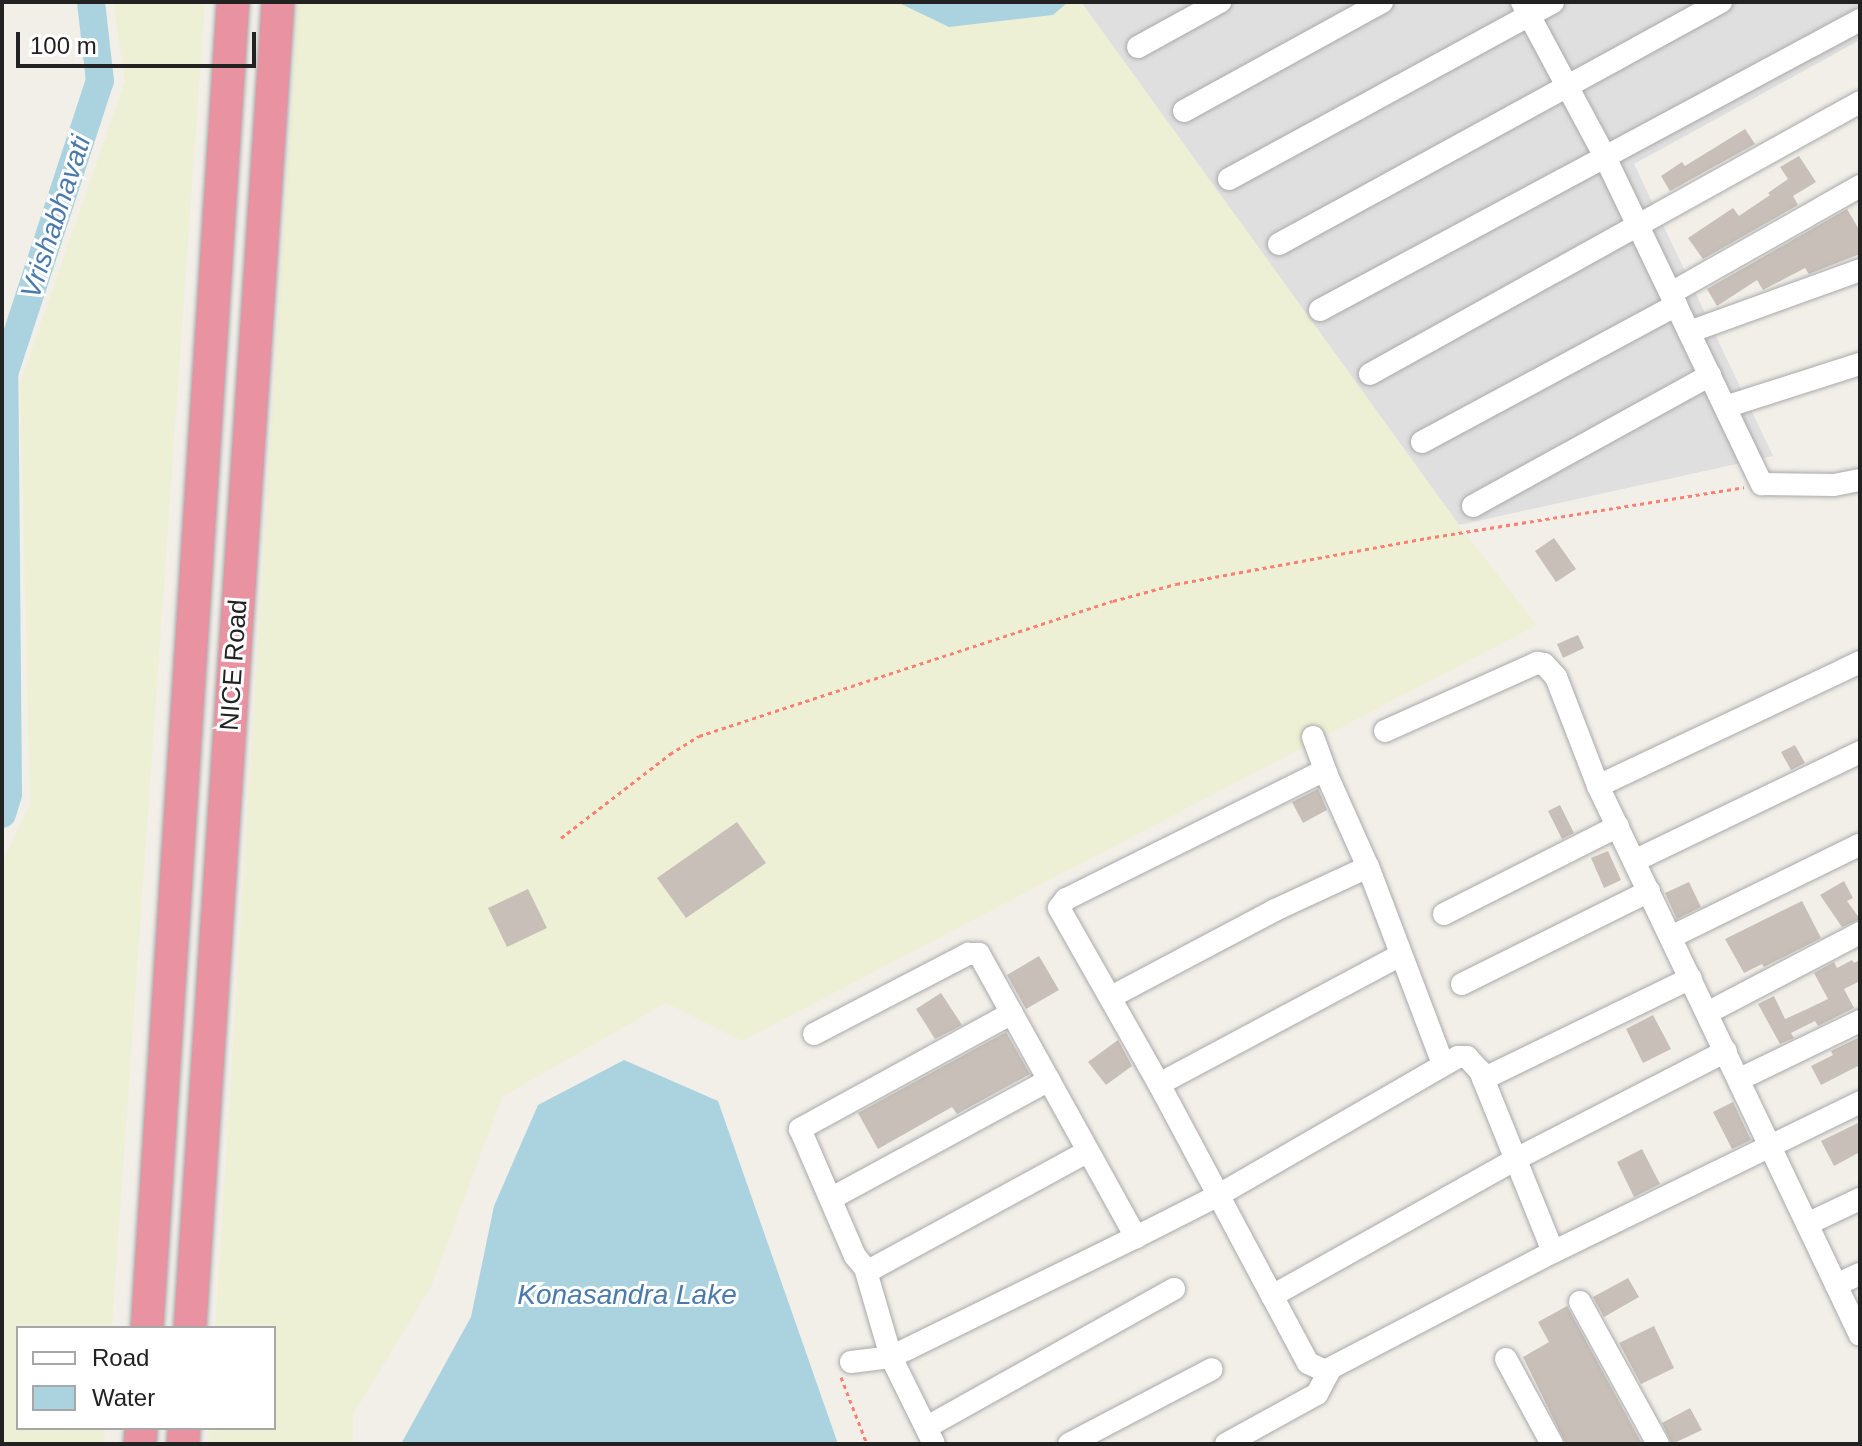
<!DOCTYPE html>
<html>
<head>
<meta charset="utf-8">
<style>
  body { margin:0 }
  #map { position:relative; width:1862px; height:1446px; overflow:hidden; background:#f2efe9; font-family:Arial,sans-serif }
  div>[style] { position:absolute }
  .residential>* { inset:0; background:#e0dfdf }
  .farmland>* { inset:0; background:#eef0d5 }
  .water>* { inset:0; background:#aad3df }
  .river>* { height:28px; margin:-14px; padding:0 14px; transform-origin:14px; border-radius:14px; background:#aad3df }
  .building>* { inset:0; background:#c7bfb8 }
  .path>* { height:3px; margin-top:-1.5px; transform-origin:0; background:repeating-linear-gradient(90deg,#fa8072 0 4px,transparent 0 8px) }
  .roads { filter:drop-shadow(0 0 2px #a9a9a9) drop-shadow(0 0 2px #a9a9a9) }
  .minor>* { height:22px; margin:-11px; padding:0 11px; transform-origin:11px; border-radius:11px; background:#fff }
  .highway>* { height:32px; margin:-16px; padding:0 16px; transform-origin:16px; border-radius:16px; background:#e892a2 }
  span { translate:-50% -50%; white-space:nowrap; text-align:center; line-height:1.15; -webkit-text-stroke:6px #fff; paint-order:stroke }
  .street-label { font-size:26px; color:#222 }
  .water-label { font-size:28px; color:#4a7aab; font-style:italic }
  .frame { position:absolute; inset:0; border:4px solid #222; pointer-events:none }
  .legend { position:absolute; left:16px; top:1326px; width:260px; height:104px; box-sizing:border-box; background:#fff; border:2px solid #a7a7a7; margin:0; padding:10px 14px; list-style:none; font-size:24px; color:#222 }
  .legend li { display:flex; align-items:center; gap:16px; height:40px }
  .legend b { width:40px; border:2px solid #a7a7a7 }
  .scale { position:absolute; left:16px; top:32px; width:240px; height:36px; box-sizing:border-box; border:4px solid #222; border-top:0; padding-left:10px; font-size:24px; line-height:28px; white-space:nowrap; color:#222; -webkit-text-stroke:6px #fff; paint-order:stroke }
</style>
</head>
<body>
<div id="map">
  <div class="residential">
    <div style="clip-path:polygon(1081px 2px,1860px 2px,1860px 40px,1634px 164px,1773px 456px,1459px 525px)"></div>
  </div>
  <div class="farmland">
    <div style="clip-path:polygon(113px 2px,205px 2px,112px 1328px,18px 1328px,18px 1428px,105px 1428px,104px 1444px,2px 1444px,2px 863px,30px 804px,20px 383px,125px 81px)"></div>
    <div style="clip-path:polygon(298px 2px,897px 2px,949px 27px,1053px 15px,1068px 2px,1081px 2px,1459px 525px,1537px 625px,742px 1041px,666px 1003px,502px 1097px,432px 1285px,353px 1415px,353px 1444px,208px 1444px,209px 1428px,274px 1428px,274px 1328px,215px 1328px)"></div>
  </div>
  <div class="water">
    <div style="clip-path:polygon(897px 2px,1068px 2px,1053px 15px,949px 27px)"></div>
    <div style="clip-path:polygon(624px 1060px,718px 1101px,838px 1444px,401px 1444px,471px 1317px,494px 1206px,538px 1105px)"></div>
  </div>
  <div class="river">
    <div style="left:2px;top:814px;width:21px;rotate:-73deg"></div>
    <div style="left:8px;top:794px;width:420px;rotate:-90.5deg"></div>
    <div style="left:4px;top:374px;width:308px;rotate:-71.9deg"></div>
    <div style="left:100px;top:81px;width:80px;rotate:-96.5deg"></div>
  </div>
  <div class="building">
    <div style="clip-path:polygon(1745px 129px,1755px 144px,1670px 191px,1661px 176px,1682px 162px,1685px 166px)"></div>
    <div style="clip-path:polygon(1799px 156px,1816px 182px,1793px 196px,1798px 205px,1703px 259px,1688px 238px,1733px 208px,1739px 216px,1770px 195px,1768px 193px,1788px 179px,1780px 167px)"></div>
    <div style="clip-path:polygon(1847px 209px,1860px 231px,1860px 254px,1809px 274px,1805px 268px,1763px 290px,1757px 280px,1717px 306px,1707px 289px)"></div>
    <div style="clip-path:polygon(1554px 538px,1576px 569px,1556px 582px,1535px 551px)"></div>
    <div style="clip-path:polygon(1578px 635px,1584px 648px,1563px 658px,1557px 644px)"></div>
    <div style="clip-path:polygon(1795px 745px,1805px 763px,1791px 770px,1781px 752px)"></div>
    <div style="clip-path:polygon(1318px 789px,1327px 810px,1303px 823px,1292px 802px)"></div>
    <div style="clip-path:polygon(1560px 805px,1574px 833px,1562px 839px,1548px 811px)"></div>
    <div style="clip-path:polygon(737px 822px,766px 863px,686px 918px,657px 878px)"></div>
    <div style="clip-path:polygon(1608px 851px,1621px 880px,1604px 888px,1591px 858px)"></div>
    <div style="clip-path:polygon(1844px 881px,1853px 898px,1847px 901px,1860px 919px,1842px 927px,1820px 895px)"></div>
    <div style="clip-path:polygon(1689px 882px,1701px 907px,1677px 919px,1665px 893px)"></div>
    <div style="clip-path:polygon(528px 889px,547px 928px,507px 947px,488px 908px)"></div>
    <div style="clip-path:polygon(1802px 901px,1821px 938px,1764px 967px,1762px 964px,1744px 973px,1725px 939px)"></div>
    <div style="clip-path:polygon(1039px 956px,1059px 990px,1026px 1009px,1007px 975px)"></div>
    <div style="clip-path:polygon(1852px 960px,1854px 963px,1860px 960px,1860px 981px,1844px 989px,1854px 1008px,1818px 1026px,1815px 1021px,1791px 1033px,1794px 1038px,1780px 1044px,1758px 1004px,1774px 996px,1785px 1019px,1805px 1010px,1828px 999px,1814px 973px,1834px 962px,1837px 968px)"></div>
    <div style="clip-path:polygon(941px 993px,962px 1025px,935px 1039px,916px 1009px)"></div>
    <div style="clip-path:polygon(1653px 1015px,1671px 1049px,1643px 1063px,1626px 1029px)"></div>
    <div style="clip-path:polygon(1006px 1032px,1030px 1074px,957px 1114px,952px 1107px,878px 1149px,858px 1113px)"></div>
    <div style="clip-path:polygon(1860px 1037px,1860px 1065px,1821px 1085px,1811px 1066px,1833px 1055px,1831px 1051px)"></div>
    <div style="clip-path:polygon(1118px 1040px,1132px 1066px,1106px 1085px,1088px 1062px)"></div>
    <div style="clip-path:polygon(1733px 1102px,1751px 1140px,1732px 1149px,1713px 1112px)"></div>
    <div style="clip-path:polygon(1860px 1122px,1860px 1152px,1834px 1166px,1821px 1141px)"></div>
    <div style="clip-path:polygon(1642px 1149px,1660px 1184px,1634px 1197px,1617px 1162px)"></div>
    <div style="clip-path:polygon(1628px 1278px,1639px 1297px,1604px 1317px,1593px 1297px)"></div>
    <div style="clip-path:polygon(1567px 1306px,1641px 1442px,1638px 1444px,1566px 1444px,1523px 1357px,1549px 1342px,1538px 1322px)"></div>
    <div style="clip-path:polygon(1654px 1326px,1674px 1368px,1641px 1384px,1619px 1343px)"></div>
    <div style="clip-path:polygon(1690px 1408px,1702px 1430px,1672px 1444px,1662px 1423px)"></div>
  </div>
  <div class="path">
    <div style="left:561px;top:838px;width:138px;rotate:-37.6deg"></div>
    <div style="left:670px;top:754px;width:34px;rotate:-32deg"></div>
    <div style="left:699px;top:736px;width:435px;rotate:-18.1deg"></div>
    <div style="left:1113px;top:601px;width:65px;rotate:-15.1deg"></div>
    <div style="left:1176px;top:584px;width:255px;rotate:-10.4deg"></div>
    <div style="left:1427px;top:538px;width:321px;rotate:-9.1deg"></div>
    <div style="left:841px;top:1377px;width:72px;rotate:68.8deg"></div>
  </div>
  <div class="roads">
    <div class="minor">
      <div style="left:1522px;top:2px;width:176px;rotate:61.8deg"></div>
      <div style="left:1605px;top:157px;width:363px;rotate:64.4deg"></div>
      <div style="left:1762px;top:484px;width:72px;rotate:0.8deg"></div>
      <div style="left:1834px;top:485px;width:26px;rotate:-11deg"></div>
      <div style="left:1138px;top:47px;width:94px;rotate:-28.8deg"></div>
      <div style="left:1184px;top:111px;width:226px;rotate:-28.8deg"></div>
      <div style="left:1229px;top:179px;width:369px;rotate:-28.6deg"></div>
      <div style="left:1279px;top:244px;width:504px;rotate:-28.7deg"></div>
      <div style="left:1671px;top:293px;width:217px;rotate:-29.5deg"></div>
      <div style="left:1320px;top:310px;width:613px;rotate:-28.24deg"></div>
      <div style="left:1689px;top:332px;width:182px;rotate:-19.9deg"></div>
      <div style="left:1370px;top:374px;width:560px;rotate:-29.03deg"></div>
      <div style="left:1725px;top:407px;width:142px;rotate:-17.7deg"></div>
      <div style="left:1422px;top:442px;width:289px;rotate:-28.3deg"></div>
      <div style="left:1473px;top:506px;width:271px;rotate:-28.9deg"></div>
      <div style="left:1385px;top:731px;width:167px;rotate:-24.1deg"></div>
      <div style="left:1537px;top:663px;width:7px;rotate:8deg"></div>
      <div style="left:1544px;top:664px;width:18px;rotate:47deg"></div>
      <div style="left:1556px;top:677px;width:117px;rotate:68.9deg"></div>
      <div style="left:1598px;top:786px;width:608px;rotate:64.49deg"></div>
      <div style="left:1313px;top:737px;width:40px;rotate:69.8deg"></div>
      <div style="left:1598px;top:786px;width:290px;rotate:-25.3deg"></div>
      <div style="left:1634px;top:861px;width:251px;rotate:-25.7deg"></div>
      <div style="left:1444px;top:914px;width:195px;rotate:-26.8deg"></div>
      <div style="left:1671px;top:937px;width:209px;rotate:-26.1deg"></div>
      <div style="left:1462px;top:984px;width:209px;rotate:-26.4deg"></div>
      <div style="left:1111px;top:997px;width:186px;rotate:-27.9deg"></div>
      <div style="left:1275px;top:910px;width:102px;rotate:-24.8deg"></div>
      <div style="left:1012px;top:1013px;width:242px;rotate:151.3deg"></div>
      <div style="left:800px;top:1129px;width:138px;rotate:66.6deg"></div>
      <div style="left:855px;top:1256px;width:16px;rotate:50deg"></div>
      <div style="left:865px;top:1268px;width:7px;rotate:8deg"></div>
      <div style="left:872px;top:1269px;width:246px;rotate:-28.6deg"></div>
      <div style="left:1707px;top:1013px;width:173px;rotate:-27.6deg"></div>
      <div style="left:814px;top:1034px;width:174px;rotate:-27.5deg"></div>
      <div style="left:968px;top:954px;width:11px"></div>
      <div style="left:979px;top:954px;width:324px;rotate:61deg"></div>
      <div style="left:1443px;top:1064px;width:211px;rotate:-110.8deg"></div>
      <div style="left:1368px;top:867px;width:103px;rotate:-114.1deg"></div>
      <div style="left:1326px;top:773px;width:7px;rotate:180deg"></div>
      <div style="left:1319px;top:773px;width:283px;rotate:153.5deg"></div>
      <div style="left:1066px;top:899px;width:11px;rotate:128deg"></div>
      <div style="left:1059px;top:908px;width:202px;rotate:60.4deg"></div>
      <div style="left:1159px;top:1084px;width:316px;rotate:61.9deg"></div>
      <div style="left:1308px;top:1363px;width:19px;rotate:25deg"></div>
      <div style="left:1325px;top:1371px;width:257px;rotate:-27.6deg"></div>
      <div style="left:1553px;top:1252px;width:342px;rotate:-26deg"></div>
      <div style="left:1483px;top:1079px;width:231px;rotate:-25.9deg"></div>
      <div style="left:1740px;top:1079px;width:133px;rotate:-25.8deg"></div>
      <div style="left:1159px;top:1084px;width:274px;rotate:-28.1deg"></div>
      <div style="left:832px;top:1198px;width:247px;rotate:-28.5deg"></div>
      <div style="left:1807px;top:1224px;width:59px;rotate:-25.3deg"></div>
      <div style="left:865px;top:1268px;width:93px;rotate:73.7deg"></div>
      <div style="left:891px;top:1357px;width:97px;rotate:63.7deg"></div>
      <div style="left:1836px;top:1285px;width:26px;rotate:-25deg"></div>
      <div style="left:1272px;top:1296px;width:280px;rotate:-29.3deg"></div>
      <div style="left:1516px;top:1159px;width:236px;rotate:-27.2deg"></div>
      <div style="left:1580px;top:1302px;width:162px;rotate:61.2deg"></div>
      <div style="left:1506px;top:1359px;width:97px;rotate:61.6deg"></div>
      <div style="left:851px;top:1362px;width:40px;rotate:-7.1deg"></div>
      <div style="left:891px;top:1357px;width:273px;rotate:-26.1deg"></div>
      <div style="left:1136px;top:1237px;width:91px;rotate:-26.8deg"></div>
      <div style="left:1217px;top:1196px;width:278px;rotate:-30deg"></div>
      <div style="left:1458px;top:1057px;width:9px"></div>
      <div style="left:1467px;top:1057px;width:19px;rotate:47deg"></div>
      <div style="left:1480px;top:1071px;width:195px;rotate:68deg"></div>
      <div style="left:927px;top:1427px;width:283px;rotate:-29.2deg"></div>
      <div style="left:1069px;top:1444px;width:161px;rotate:-27.7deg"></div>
      <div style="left:1226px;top:1444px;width:104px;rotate:-28.8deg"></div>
      <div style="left:1317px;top:1394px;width:26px;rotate:-62deg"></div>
    </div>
    <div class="highway">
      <div style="left:147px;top:1328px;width:1329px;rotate:-86.29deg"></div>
      <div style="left:190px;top:1328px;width:1329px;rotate:-86.2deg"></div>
      <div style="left:140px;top:1444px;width:16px;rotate:-86deg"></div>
      <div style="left:183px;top:1444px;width:16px;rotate:-86deg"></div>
    </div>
  </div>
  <div class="street-label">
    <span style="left:234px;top:665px;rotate:-86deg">NICE Road</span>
  </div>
  <div class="water-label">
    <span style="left:56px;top:217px;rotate:-72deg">Vrishabhavati</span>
    <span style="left:627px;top:1295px">Konasandra Lake</span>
  </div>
  <div class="frame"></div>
  <ul class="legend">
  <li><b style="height:10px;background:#fff"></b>Road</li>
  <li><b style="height:22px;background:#aad3df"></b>Water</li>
  </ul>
  <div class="scale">100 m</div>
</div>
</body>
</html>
